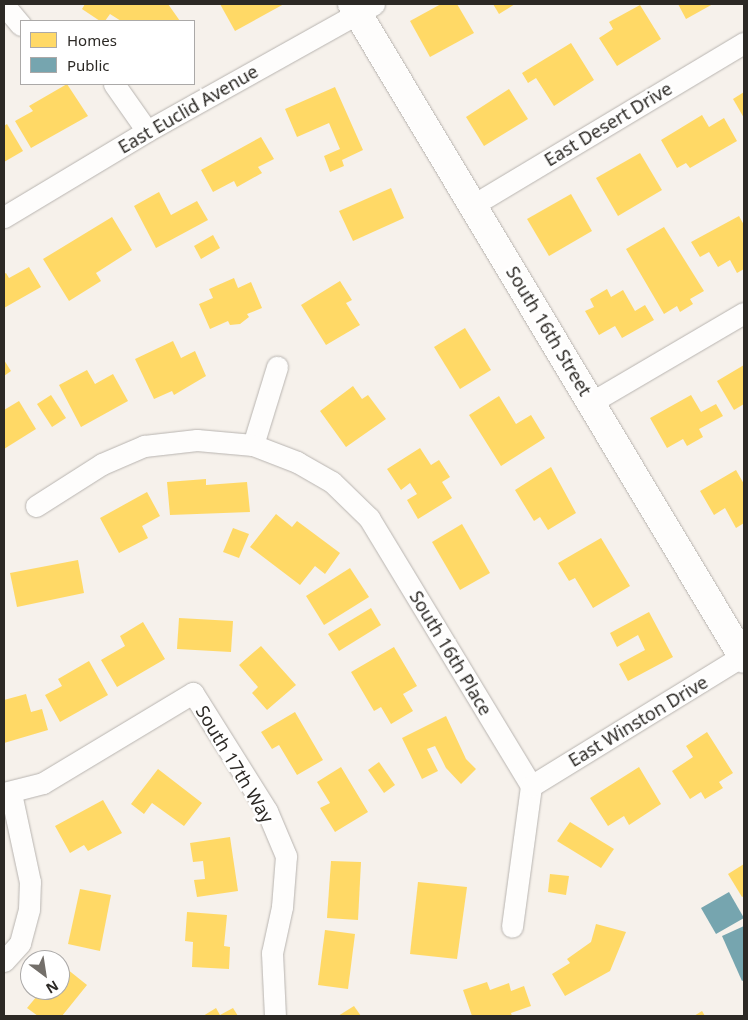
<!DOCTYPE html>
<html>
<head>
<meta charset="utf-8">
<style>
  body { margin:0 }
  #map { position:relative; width:748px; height:1020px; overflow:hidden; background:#f6f1eb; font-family:"Noto Sans",sans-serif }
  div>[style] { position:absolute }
  .homes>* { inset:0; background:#ffd966 }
  .public>* { inset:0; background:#76a5af }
  .roads { filter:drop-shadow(0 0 1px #b8b4b0) drop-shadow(0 0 1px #b8b4b0) }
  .street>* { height:21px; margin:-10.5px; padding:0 10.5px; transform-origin:10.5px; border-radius:10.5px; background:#fefdfc }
  .secondary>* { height:28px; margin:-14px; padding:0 14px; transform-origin:14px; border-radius:14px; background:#fefdfc }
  span { translate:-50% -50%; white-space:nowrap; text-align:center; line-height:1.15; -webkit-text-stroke:5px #fff; paint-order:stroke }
  .street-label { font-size:18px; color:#2c2925 }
  .frame { position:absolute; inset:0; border:5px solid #2c2925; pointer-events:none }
  .legend { position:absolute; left:20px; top:20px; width:175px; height:65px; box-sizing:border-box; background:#fff; border:1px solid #aba9a8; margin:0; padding:6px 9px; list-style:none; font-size:15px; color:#2c2925 }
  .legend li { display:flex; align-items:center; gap:10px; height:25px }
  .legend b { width:25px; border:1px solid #aba9a8 }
  .north { position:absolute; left:20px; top:950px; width:50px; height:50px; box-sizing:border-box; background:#fff; border:1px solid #aba9a8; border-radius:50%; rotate:149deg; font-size:14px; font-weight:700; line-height:20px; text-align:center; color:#2c2925 }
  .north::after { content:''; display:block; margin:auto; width:18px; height:22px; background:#736f6a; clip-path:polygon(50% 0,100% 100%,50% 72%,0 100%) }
</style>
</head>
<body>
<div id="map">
  <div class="homes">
    <div style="clip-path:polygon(85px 4px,168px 4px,180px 21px,121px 21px,110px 14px,105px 21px,100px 21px,82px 9px)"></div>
    <div style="clip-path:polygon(220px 4px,284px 4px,235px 31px)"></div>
    <div style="clip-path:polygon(441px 4px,457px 4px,474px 33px,430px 57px,410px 21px)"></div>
    <div style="clip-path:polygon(493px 4px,515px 4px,499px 14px)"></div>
    <div style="clip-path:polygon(678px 4px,713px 4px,686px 19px)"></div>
    <div style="clip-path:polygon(640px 5px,661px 39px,617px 66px,599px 38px,613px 29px,609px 22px)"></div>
    <div style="clip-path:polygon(571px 43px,594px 80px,554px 106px,536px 78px,528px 83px,522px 73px)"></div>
    <div style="clip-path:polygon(67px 84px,88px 116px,31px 148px,15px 121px,33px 111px,29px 106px)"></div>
    <div style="clip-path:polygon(335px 87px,363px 150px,342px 160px,344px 166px,330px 172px,324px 156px,340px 149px,329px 123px,297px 137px,285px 109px)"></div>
    <div style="clip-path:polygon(509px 89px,528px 119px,484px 146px,466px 117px)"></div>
    <div style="clip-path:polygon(744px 92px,744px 118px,733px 99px)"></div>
    <div style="clip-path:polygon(702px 115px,709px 127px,724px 118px,737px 141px,690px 168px,686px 163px,677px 168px,661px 140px)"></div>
    <div style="clip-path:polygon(7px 124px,23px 151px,4px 162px,4px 126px)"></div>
    <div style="clip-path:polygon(261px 137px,274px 159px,258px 167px,262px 173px,237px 187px,234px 181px,213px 192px,201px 170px)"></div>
    <div style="clip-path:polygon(640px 153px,662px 190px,618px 216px,596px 178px)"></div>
    <div style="clip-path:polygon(391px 188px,404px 218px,353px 241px,339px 211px)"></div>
    <div style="clip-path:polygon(159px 192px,171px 215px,197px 201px,208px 220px,156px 248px,134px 206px)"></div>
    <div style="clip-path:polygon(571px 194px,592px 231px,549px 256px,527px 219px)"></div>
    <div style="clip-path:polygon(739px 216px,744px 225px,744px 269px,737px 273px,730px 260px,718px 267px,709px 252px,700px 257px,691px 242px)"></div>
    <div style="clip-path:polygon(112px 217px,132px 250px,96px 273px,101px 281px,69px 301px,43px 259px)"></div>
    <div style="clip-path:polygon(664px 227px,704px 291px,690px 299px,693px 304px,680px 312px,677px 306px,664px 314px,626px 249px)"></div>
    <div style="clip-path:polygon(213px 235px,220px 248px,201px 259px,194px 246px)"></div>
    <div style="clip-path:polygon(29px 267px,41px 287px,4px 308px,4px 274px,6px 273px,9px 278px)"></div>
    <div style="clip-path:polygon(234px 278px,238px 288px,251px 282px,262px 308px,247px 314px,249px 317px,240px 324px,230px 325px,228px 321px,210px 329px,199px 304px,213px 298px,209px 289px)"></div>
    <div style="clip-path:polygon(340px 281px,352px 300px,346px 303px,360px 325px,326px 345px,301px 305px)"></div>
    <div style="clip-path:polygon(607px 289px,611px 297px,623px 290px,635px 311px,645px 305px,654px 320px,622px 338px,615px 326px,599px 335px,585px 311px,594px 307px,590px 299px)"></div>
    <div style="clip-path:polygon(465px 328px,491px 370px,460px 389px,434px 347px)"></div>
    <div style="clip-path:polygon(173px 341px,181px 358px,195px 351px,206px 376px,174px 395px,172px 391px,154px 399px,135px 359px)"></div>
    <div style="clip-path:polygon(4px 360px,11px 371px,4px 376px)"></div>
    <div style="clip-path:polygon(744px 365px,744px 404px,734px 410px,717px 381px)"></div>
    <div style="clip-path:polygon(87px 370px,95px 384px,113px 374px,128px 401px,81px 427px,59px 385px)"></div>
    <div style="clip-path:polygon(353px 386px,362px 399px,368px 395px,386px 419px,346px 447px,320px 411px)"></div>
    <div style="clip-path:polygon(51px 395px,66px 418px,52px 427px,37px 404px)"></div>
    <div style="clip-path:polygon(691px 395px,701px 412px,716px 404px,723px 416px,699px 429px,703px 437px,687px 446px,683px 439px,667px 448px,650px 418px)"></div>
    <div style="clip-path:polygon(499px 396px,516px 424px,531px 415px,545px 438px,501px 466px,469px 415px)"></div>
    <div style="clip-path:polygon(19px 401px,36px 429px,4px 449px,4px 410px)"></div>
    <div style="clip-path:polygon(420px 448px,431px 465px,439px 460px,450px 477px,442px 482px,452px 498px,418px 519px,407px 500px,417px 494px,410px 483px,401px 490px,387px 469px)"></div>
    <div style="clip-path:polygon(551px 467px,576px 513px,548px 530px,540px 517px,534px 521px,515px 490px)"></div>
    <div style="clip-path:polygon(736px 470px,744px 484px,744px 523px,736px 528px,725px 508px,714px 515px,700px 491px)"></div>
    <div style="clip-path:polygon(206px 479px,206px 485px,247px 482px,250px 512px,170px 515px,167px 482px)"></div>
    <div style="clip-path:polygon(147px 492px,160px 516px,142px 526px,148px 538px,119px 553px,100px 518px)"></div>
    <div style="clip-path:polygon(276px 514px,292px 527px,297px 521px,340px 553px,325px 574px,315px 566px,300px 585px,250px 547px)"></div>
    <div style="clip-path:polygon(462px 524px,490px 573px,460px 590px,432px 542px)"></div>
    <div style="clip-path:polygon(233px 528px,249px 534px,239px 558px,223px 552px)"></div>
    <div style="clip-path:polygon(601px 538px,630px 586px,593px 608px,575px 578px,569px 581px,558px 563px)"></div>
    <div style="clip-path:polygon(78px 560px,84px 593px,17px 607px,10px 573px)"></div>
    <div style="clip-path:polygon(350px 568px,369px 597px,324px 625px,306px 596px)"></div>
    <div style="clip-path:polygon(371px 608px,381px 625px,339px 651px,328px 634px)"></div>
    <div style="clip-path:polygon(649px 612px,673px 657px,628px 681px,619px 664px,645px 650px,638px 635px,617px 647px,610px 633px)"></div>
    <div style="clip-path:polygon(179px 618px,233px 621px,231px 652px,177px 649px)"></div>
    <div style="clip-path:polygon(143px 622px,165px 659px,117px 687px,101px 660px,125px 646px,120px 636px)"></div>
    <div style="clip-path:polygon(261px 646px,296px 685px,267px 710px,252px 693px,258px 687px,239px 665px)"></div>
    <div style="clip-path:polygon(394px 647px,417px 686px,403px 694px,413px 711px,391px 724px,381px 707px,374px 711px,351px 672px)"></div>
    <div style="clip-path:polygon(89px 661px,108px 695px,60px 722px,45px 695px,62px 686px,58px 679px)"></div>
    <div style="clip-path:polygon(26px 694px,31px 712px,42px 709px,48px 730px,4px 743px,4px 700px)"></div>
    <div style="clip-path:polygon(295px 712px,323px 760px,297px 775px,279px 745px,272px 749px,261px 732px)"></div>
    <div style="clip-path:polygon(446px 716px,466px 759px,476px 769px,461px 784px,446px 768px,435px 746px,427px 749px,438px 771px,422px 779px,402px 738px)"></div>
    <div style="clip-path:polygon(707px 732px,733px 773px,719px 782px,723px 788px,705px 799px,701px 792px,690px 799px,672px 771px,693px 757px,686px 746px)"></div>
    <div style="clip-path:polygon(379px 762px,395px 785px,384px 793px,368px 770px)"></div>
    <div style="clip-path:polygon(341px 767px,368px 812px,335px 832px,320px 808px,330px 803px,317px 782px)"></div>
    <div style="clip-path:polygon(639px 767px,661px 804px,629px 825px,624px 816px,608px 826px,590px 798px)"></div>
    <div style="clip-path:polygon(158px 769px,202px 803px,184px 826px,152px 803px,144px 814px,131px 804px)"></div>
    <div style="clip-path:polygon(103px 800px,122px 833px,88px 851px,84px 845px,70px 853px,55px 826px)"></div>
    <div style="clip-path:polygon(570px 822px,614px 849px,601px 868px,557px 841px)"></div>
    <div style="clip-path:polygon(230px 837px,238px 891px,197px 897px,194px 880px,205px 879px,203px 861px,193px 862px,190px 843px)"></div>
    <div style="clip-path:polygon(331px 861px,361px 862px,358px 920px,327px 918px)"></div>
    <div style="clip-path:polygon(744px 864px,744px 896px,742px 897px,728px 874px)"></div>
    <div style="clip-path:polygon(550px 874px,569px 876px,566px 895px,548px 892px)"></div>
    <div style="clip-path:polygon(418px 882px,467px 887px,457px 959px,410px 954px)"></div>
    <div style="clip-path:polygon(80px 889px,111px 895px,100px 951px,68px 944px)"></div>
    <div style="clip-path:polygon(187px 912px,227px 915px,224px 946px,230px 947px,229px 969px,192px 967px,193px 942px,185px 941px)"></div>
    <div style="clip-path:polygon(596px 924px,626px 932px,610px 971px,565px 996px,552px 974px,570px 963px,567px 959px,591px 942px)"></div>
    <div style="clip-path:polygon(325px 930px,355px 934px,348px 989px,318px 985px)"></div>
    <div style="clip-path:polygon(62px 965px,87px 985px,62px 1016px,38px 1016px,27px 1008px,42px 990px,60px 990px)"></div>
    <div style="clip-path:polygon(487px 982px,490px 990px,509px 983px,511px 991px,524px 986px,531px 1006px,511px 1013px,512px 1016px,472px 1016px,463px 990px)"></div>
    <div style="clip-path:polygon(354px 1006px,361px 1016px,338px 1016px)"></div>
    <div style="clip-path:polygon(216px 1008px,220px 1015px,233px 1008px,238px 1016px,203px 1016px)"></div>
    <div style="clip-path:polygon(702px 1011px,705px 1016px,694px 1016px)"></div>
  </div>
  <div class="public">
    <div style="clip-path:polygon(729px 892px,744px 918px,716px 934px,701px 908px)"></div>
    <div style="clip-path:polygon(744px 926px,744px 980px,742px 981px,722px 936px)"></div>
  </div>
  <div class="roads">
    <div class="street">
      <div style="left:4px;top:5px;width:26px;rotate:50deg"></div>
      <div style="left:114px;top:84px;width:57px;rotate:54.9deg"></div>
      <div style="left:473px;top:205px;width:316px;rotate:-30.9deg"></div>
      <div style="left:4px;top:217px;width:167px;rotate:-31deg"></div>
      <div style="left:147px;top:131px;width:260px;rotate:-29.2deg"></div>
      <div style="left:592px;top:402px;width:176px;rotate:-30.4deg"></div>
      <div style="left:253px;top:445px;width:82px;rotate:-72.9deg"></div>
      <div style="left:36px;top:506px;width:78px;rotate:-32.5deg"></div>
      <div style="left:102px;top:464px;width:46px;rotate:-23.2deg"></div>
      <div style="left:144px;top:446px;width:53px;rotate:-6.5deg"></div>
      <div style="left:197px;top:440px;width:56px;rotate:5.1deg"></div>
      <div style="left:253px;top:445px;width:47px;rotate:21.1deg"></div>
      <div style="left:297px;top:462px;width:40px;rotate:29.7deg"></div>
      <div style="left:332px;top:482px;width:52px;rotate:44.2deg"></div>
      <div style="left:369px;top:518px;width:313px;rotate:58.8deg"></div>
      <div style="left:531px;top:786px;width:142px;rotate:97.7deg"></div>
      <div style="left:531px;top:786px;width:250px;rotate:-31.6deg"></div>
      <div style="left:4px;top:793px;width:40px;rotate:-14.4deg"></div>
      <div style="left:43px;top:783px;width:175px;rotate:-31deg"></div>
      <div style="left:193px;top:693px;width:139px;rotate:57.9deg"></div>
      <div style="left:267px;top:811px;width:49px;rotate:67.1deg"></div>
      <div style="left:286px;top:856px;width:51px;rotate:94.5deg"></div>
      <div style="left:282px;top:907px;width:47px;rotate:102.3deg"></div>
      <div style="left:272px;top:953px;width:63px;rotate:87.3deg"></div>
      <div style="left:4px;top:961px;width:24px;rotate:-48deg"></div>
      <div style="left:20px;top:943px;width:35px;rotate:-75deg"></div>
      <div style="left:29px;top:909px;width:27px;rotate:-88deg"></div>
      <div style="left:30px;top:882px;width:91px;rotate:-102.1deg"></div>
    </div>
    <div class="secondary">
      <div style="left:352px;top:4px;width:763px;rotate:59.1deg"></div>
    </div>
  </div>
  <div class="street-label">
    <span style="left:188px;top:109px;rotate:-30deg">East Euclid Avenue</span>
    <span style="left:608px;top:124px;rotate:-31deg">East Desert Drive</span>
    <span style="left:549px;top:331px;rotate:59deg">South 16th Street</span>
    <span style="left:451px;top:653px;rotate:59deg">South 16th Place</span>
    <span style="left:638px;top:721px;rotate:-31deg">East Winston Drive</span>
    <span style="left:235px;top:764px;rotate:59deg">South 17th Way</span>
  </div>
  <div class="frame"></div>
  <ul class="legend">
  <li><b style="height:14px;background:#ffd966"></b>Homes</li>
  <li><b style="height:14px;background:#76a5af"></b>Public</li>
  </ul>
  <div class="north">N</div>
</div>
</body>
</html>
